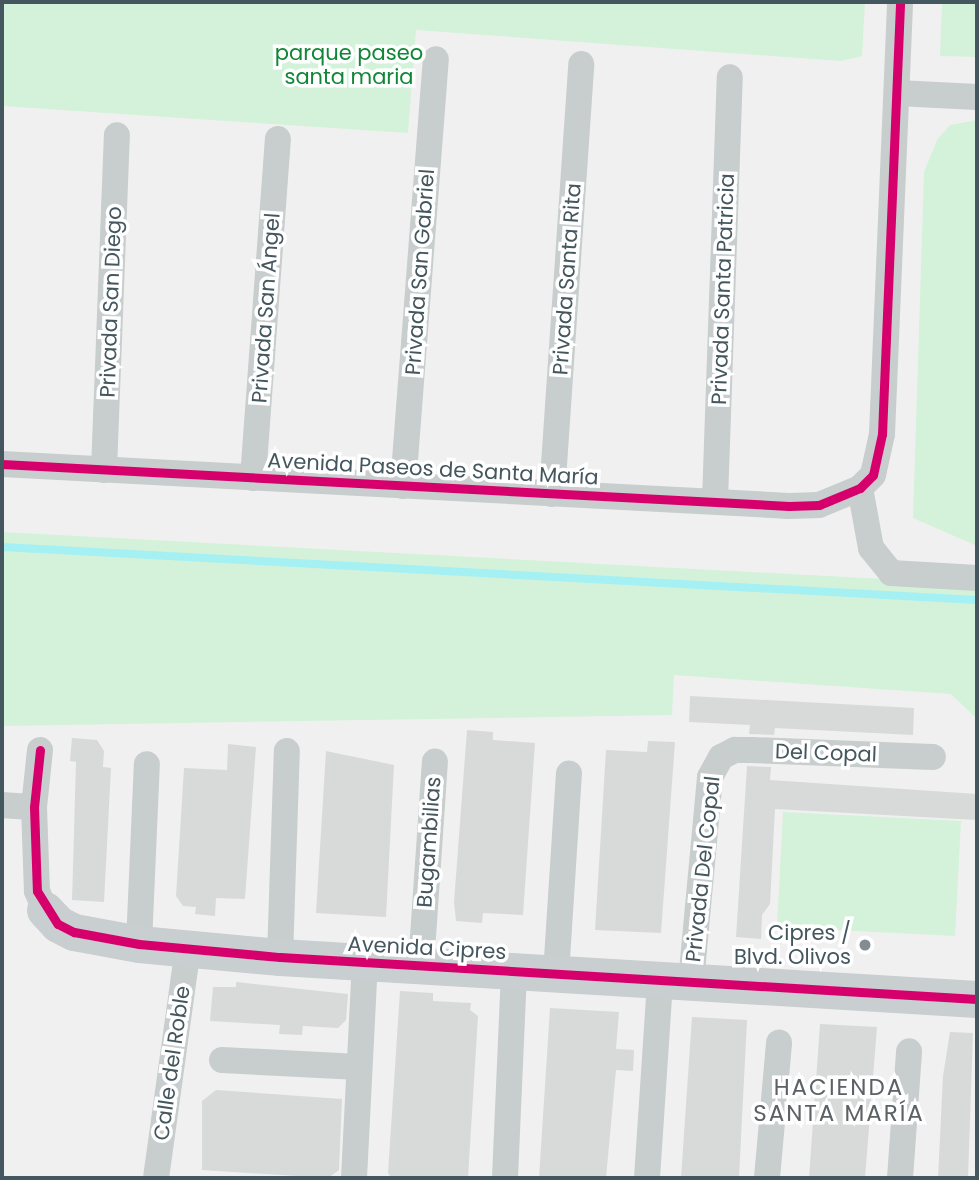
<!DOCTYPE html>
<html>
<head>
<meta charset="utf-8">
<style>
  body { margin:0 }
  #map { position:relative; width:979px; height:1180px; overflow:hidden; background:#f1f0f0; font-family:Poppins,sans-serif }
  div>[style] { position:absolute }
  .green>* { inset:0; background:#d3f2d9 }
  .stream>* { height:8px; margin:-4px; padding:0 4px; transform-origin:4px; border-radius:4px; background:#a4f0f3 }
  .building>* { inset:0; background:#d8d9d9 }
  .street>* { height:26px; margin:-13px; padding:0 13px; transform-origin:13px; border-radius:13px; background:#c8cdce }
  .secondary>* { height:37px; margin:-18.5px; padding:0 18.5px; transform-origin:18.5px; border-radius:18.5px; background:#c9ced0 }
  .cycleway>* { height:9px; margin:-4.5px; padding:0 4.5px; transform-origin:4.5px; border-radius:4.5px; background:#d6006c }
  .dots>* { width:19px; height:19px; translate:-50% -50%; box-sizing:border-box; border:4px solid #fff; border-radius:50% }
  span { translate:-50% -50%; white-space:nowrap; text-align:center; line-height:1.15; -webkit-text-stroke:7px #fff; paint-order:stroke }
  .park-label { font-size:21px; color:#0f8736 }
  .street-label { font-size:21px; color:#45575e }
  .poi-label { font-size:21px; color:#45575e }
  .right { translate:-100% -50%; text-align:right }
  .neighbourhood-label { font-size:23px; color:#5b6165; letter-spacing:2px }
  .frame { position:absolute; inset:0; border:4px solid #45575e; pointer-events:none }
</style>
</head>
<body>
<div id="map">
  <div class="green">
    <div style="clip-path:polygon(2px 2px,227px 3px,865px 2px,862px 56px,841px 61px,416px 30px,408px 133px,2px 106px)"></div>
    <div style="clip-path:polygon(942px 2px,977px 2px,977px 57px,940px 56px)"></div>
    <div style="clip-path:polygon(977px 120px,977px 546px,913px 518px,924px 172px,937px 140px,950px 125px)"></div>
    <div style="clip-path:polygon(2px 532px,977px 584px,977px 719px,951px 694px,674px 675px,672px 715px,2px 726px)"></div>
    <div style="clip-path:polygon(783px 812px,961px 821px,955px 936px,777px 927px)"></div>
  </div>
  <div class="stream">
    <div style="left:2px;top:547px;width:976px;rotate:3.11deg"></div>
  </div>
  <div class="building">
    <div style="clip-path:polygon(690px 696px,914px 708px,913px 735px,775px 728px,774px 735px,749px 734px,750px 725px,689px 722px)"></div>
    <div style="clip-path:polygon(467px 730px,493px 732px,493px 740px,535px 743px,523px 915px,483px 913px,482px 923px,456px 921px,454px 902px)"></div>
    <div style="clip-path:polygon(72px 738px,97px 740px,104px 751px,103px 767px,111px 768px,104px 902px,72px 900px,76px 762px,70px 761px)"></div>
    <div style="clip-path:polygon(648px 741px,675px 742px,661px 933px,595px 930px,606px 750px,647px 752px)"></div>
    <div style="clip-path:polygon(228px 744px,256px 747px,245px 899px,216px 898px,215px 916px,195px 914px,196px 907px,183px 906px,176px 896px,184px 768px,227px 770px)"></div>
    <div style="clip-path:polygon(326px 751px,394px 765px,386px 917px,316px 913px)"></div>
    <div style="clip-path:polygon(747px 766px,771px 767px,770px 780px,977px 794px,977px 820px,775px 809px,770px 904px,762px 915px,761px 939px,736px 937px)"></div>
    <div style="clip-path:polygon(236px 982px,348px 994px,346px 1020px,338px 1028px,303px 1026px,302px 1035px,279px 1034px,280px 1025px,210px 1021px,213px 987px,236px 987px)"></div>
    <div style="clip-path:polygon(400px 991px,433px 993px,433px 1001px,471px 1003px,470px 1010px,478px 1016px,468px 1178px,391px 1178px,388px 1173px)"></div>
    <div style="clip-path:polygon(550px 1008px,619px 1012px,616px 1049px,634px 1050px,633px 1071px,616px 1070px,606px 1178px,539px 1178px)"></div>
    <div style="clip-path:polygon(692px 1017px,747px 1020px,739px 1178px,681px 1178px)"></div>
    <div style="clip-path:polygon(820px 1024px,877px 1027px,865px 1178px,809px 1178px)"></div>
    <div style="clip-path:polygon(950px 1032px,973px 1033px,968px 1178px,938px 1178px,943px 1076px)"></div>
    <div style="clip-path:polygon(216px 1090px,342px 1099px,339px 1170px,328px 1178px,202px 1170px,202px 1101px)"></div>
  </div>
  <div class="street">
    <div style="left:897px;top:93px;width:80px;rotate:2.9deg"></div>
    <div style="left:2px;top:464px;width:788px;rotate:3.05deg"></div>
    <div style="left:789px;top:506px;width:30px;rotate:-2deg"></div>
    <div style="left:819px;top:505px;width:44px;rotate:-22.5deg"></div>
    <div style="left:860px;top:488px;width:18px;rotate:-45deg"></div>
    <div style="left:873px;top:475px;width:42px;rotate:-77.6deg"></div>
    <div style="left:882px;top:434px;width:432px;rotate:-87.6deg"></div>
    <div style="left:104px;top:470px;width:335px;rotate:-87.8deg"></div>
    <div style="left:253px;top:478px;width:340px;rotate:-85.8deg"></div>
    <div style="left:403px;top:486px;width:428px;rotate:-85.6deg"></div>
    <div style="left:860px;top:488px;width:61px;rotate:79.6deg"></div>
    <div style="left:871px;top:548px;width:32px;rotate:51deg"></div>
    <div style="left:891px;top:573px;width:86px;rotate:3.3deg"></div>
    <div style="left:552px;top:494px;width:431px;rotate:-86.1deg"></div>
    <div style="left:715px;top:500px;width:423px;rotate:-88deg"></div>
    <div style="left:40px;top:750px;width:57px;rotate:96deg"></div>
    <div style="left:34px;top:807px;width:84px;rotate:88deg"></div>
    <div style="left:37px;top:891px;width:21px;rotate:67deg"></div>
    <div style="left:2px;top:805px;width:32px;rotate:4deg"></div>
    <div style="left:139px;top:944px;width:180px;rotate:-87.5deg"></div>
    <div style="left:280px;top:957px;width:206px;rotate:-88.1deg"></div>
    <div style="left:421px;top:966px;width:205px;rotate:-86.1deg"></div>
    <div style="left:556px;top:974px;width:201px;rotate:-86.3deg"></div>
    <div style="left:691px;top:982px;width:206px;rotate:-84.7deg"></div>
    <div style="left:710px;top:777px;width:23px;rotate:-61deg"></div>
    <div style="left:721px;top:757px;width:16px;rotate:-27deg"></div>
    <div style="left:735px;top:750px;width:17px"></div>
    <div style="left:752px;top:750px;width:181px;rotate:2.2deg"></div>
    <div style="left:222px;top:1060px;width:137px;rotate:2.9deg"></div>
    <div style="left:156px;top:1178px;width:232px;rotate:-82.1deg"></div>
    <div style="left:354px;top:1178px;width:216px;rotate:-87.1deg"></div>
    <div style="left:505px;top:1178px;width:207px;rotate:-87.5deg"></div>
    <div style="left:647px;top:1178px;width:198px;rotate:-86.2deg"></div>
    <div style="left:767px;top:1178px;width:136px;rotate:-84.9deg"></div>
    <div style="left:900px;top:1178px;width:127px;rotate:-85.9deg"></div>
  </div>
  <div class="secondary">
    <div style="left:45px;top:910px;width:19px;rotate:47deg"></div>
    <div style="left:58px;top:924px;width:18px;rotate:27deg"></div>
    <div style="left:74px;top:932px;width:66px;rotate:10.5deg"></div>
    <div style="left:139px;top:944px;width:142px;rotate:5.3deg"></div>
    <div style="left:280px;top:957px;width:698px;rotate:3.45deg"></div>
  </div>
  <div class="cycleway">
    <div style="left:2px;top:464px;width:788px;rotate:3.05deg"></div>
    <div style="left:789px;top:506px;width:30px;rotate:-2deg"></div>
    <div style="left:819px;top:505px;width:44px;rotate:-22.5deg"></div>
    <div style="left:860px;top:488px;width:18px;rotate:-45deg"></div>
    <div style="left:873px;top:475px;width:42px;rotate:-77.6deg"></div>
    <div style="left:882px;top:434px;width:432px;rotate:-87.6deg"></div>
    <div style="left:40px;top:750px;width:57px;rotate:96deg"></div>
    <div style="left:34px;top:807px;width:84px;rotate:88deg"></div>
    <div style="left:37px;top:891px;width:39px;rotate:58deg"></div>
    <div style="left:58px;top:924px;width:18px;rotate:27deg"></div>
    <div style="left:74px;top:932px;width:66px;rotate:10.5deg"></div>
    <div style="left:139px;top:944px;width:142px;rotate:5.3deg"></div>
    <div style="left:280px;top:957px;width:698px;rotate:3.45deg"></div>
  </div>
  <div class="dots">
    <div style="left:865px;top:945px;background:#818d91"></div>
  </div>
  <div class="park-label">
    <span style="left:349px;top:65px">parque paseo<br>santa maria</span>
  </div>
  <div class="street-label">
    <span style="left:420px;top:272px;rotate:-86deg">Privada San Gabriel</span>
    <span style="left:567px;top:279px;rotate:-86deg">Privada Santa Rita</span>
    <span style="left:723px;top:289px;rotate:-88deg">Privada Santa Patricia</span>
    <span style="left:111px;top:302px;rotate:-88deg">Privada San Diego</span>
    <span style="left:266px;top:308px;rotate:-86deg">Privada San Ángel</span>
    <span style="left:433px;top:469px;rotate:3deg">Avenida Paseos de Santa María</span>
    <span style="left:826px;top:753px;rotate:2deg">Del Copal</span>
    <span style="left:429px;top:842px;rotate:-86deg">Bugambilias</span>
    <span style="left:703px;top:869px;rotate:-84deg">Privada Del Copal</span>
    <span style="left:427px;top:948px;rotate:3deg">Avenida Cipres</span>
    <span style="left:172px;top:1063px;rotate:-82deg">Calle del Roble</span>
  </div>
  <div class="poi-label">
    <span class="right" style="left:851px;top:945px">Cipres /<br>Blvd. Olivos</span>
  </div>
  <div class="neighbourhood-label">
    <span style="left:839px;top:1100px">HACIENDA<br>SANTA MARÍA</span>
  </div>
  <div class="frame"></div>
</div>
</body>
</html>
